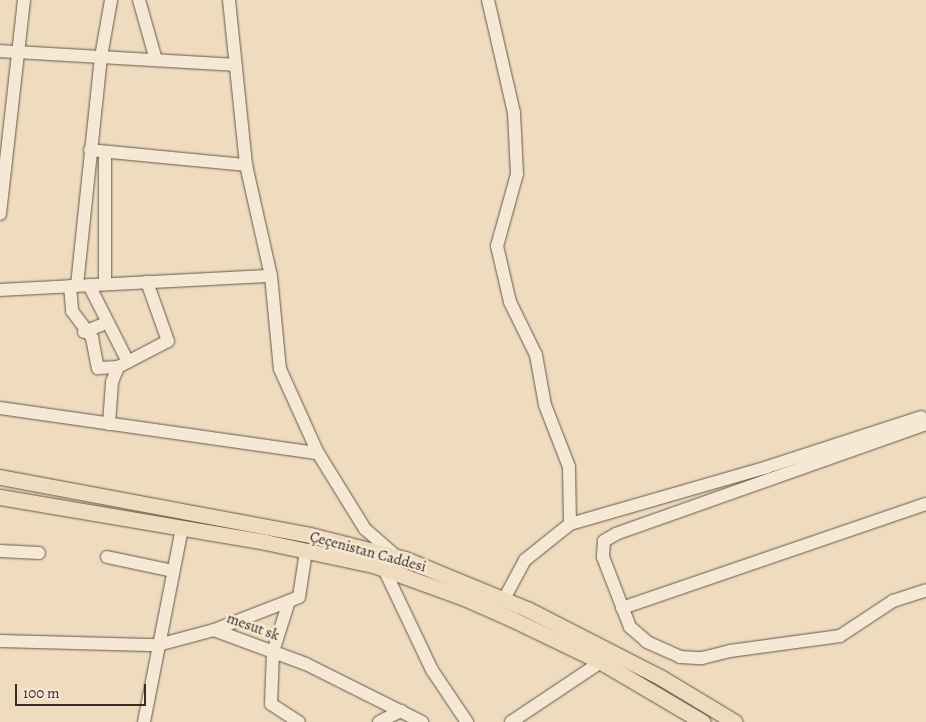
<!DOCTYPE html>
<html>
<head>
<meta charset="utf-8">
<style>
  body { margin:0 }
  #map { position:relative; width:926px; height:722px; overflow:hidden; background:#efdcbf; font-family:Alegreya,serif }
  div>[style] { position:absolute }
  .roads { filter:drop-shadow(0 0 1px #65574b) drop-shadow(0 0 1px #65574b) }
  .minor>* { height:12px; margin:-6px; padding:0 6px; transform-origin:6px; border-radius:6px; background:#f5e8d5 }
  .major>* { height:15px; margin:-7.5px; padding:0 7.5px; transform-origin:7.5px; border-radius:7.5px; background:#efdcbf }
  span { translate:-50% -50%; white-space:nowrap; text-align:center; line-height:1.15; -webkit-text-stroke:5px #f5e8d5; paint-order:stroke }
  .street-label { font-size:15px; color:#372b24 }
  .scale { position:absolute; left:15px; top:684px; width:131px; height:22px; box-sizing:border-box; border:2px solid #372b24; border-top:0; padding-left:6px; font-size:15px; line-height:18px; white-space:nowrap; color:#372b24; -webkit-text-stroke:4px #f5e8d5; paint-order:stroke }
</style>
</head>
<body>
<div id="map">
  <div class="roads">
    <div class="minor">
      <div style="left:139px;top:0;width:62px;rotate:74.2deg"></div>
      <div style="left:229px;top:0;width:166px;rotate:84.1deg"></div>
      <div style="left:246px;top:165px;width:114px;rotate:77.3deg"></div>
      <div style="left:271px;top:276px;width:93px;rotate:84.5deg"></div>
      <div style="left:280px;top:369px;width:92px;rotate:65.7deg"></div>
      <div style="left:318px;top:453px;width:89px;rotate:58.3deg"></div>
      <div style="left:365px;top:529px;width:41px;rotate:41.1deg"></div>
      <div style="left:488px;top:0;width:116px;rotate:77deg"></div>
      <div style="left:514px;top:113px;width:61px;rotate:87.2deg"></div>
      <div style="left:517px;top:174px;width:75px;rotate:105.5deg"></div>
      <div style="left:497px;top:246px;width:57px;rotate:76.9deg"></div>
      <div style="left:510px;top:302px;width:59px;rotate:63.9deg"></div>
      <div style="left:536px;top:355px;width:51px;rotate:79.8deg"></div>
      <div style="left:545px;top:405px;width:66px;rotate:68.8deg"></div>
      <div style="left:569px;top:467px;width:57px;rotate:89deg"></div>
      <div style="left:0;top:51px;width:236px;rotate:3.4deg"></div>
      <div style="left:90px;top:150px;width:157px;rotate:5.5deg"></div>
      <div style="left:0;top:214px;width:215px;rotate:-83.6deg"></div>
      <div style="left:105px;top:284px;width:132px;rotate:-90deg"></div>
      <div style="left:77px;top:285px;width:229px;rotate:-84deg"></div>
      <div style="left:101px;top:57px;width:58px;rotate:-80deg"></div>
      <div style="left:89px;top:285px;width:86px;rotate:63.1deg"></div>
      <div style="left:70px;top:286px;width:25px;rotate:85deg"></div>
      <div style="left:72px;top:311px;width:34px;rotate:53deg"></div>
      <div style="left:92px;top:338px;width:31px;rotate:79deg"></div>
      <div style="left:98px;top:368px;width:20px;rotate:-3deg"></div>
      <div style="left:0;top:290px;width:271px;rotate:-3deg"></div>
      <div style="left:84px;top:332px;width:24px;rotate:-22deg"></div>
      <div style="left:0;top:408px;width:321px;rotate:8.1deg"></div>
      <div style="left:109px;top:424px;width:42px;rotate:-85.9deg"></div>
      <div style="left:112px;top:382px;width:16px;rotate:-68deg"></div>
      <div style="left:118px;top:367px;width:56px;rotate:-27.5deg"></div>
      <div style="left:168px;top:341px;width:63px;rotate:-109.6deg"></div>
      <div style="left:926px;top:424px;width:329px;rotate:160.5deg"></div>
      <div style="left:616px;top:534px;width:14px;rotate:150deg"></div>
      <div style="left:604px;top:541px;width:16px;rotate:94deg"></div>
      <div style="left:603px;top:557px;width:75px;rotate:68.9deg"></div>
      <div style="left:630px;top:627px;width:23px;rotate:41deg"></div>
      <div style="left:647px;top:642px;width:36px;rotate:24deg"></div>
      <div style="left:680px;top:657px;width:22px;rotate:3deg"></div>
      <div style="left:702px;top:658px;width:29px;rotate:-14deg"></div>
      <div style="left:730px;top:651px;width:111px;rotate:-7.8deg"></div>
      <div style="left:840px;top:636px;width:64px;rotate:-33.4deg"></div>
      <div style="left:893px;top:601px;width:35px;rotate:-18deg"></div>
      <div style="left:0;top:551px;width:39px;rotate:3deg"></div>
      <div style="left:107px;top:557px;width:67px;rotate:12deg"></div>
      <div style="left:384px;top:569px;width:112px;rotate:64.6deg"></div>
      <div style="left:432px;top:670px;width:63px;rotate:56.1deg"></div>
      <div style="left:504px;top:599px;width:44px;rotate:-61.7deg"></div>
      <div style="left:525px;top:560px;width:58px;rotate:-38.7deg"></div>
      <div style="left:570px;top:524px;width:205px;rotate:-16.1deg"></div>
      <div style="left:767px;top:467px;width:162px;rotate:-18deg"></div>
      <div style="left:289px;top:601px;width:53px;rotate:107.4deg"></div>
      <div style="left:273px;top:652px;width:52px;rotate:92.2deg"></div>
      <div style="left:271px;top:704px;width:33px;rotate:33deg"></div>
      <div style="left:622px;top:608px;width:321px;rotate:-18.9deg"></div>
      <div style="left:214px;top:630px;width:91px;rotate:-21.2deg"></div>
      <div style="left:299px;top:597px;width:47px;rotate:-81.3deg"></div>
      <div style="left:0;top:641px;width:158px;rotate:1.5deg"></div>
      <div style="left:158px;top:645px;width:58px;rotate:-15deg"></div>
      <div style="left:214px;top:630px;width:98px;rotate:20.3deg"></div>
      <div style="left:306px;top:664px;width:130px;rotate:26.6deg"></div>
      <div style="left:144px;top:722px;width:198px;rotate:-78.9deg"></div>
      <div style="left:379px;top:722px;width:25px;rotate:-27deg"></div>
      <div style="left:511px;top:722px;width:108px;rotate:-33.7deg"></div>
    </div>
    <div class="major">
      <div style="left:0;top:477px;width:315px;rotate:10.6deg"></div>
      <div style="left:310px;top:535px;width:98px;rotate:14.2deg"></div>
      <div style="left:405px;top:559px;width:132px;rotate:22.3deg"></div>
      <div style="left:527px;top:609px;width:149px;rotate:27.1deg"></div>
      <div style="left:660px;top:677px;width:87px;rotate:31deg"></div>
      <div style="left:0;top:497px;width:269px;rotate:9.6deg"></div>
      <div style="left:265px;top:542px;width:110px;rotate:12deg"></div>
      <div style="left:373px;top:565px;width:97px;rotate:19.9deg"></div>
      <div style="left:464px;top:598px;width:52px;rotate:23.6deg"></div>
      <div style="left:512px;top:619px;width:99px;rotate:25.8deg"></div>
      <div style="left:601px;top:662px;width:118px;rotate:30.5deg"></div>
    </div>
  </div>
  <div class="street-label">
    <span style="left:368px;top:552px;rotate:15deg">Çeçenistan Caddesi</span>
    <span style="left:253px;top:627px;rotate:20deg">mesut sk</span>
  </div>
  <div class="scale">100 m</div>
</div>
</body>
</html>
